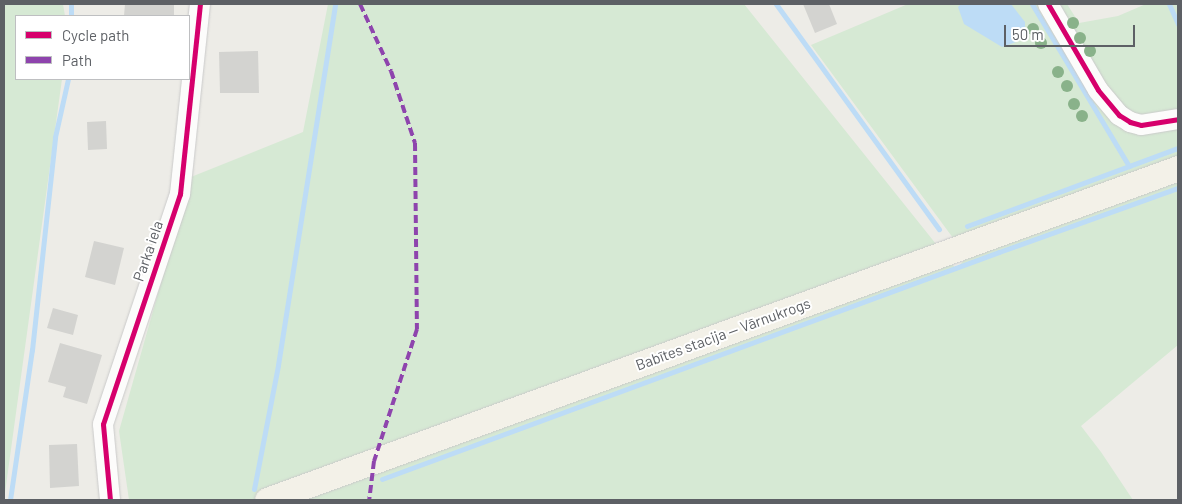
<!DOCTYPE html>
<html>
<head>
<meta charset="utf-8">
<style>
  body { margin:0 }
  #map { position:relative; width:1182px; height:504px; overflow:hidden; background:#edece7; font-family:Barlow,sans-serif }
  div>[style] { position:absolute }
  .green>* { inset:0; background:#d6e9d4 }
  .water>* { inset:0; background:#bddcf6 }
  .stream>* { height:5px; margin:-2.5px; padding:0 2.5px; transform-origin:2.5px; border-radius:2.5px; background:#bddcf6 }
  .building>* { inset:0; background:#d3d3d0 }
  .roads { filter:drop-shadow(0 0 1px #cacaca) drop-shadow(0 0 1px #cacaca) }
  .minor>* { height:20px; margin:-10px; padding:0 10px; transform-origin:10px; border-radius:10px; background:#fcfcfb }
  .major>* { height:25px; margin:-12.5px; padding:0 12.5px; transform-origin:12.5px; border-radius:12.5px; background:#f3f1e8 }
  .quiet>* { height:4px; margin-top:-2px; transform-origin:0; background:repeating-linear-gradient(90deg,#8e44ad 0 8px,transparent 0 12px) }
  .cycleway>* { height:5px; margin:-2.5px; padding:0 2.5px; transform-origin:2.5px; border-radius:2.5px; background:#d6006c }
  .trees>* { width:12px; height:12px; margin:-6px; border-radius:50%; background:#89b28a }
  span { translate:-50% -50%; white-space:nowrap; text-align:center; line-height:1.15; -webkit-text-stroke:4px #fff; paint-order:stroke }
  .street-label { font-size:15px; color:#5d6065 }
  .frame { position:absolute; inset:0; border:5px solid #5d6065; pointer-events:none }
  .legend { position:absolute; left:15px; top:15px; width:175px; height:65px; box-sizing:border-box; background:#fff; border:1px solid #bebfc1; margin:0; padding:6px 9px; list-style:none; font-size:15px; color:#5d6065 }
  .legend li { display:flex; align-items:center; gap:10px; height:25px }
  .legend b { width:25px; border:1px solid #bebfc1 }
  .scale { position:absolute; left:1004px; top:25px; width:131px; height:22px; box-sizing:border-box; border:2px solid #5d6065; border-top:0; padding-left:6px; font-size:15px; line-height:18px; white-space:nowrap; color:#5d6065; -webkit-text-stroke:4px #fff; paint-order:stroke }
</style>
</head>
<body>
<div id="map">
  <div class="green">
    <div style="clip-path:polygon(4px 4px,63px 4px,65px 16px,16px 16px,16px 79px,62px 79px,4px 500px)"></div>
    <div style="clip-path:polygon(328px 4px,744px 4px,956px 269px,967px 257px,811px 45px,908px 4px,1067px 4px,1079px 23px,1118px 16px,1146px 4px,1178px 4px,1178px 345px,1081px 426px,1101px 452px,1133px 500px,129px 500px,119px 431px,191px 177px,303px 132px)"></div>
  </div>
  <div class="water">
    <div style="clip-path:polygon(961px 4px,1011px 4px,1025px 22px,1025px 33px,1016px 42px,1002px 47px,964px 24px,958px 7px)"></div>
  </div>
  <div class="stream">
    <div style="left:71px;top:4px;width:12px;rotate:90deg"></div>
    <div style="left:776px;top:4px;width:278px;rotate:54.1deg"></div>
    <div style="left:1032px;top:4px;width:189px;rotate:59.1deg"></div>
    <div style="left:1169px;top:4px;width:22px;rotate:66deg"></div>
    <div style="left:967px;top:226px;width:225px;rotate:-20.3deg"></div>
    <div style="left:382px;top:479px;width:657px;rotate:-20.2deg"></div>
    <div style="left:999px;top:252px;width:190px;rotate:-19.7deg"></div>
    <div style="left:254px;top:489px;width:126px;rotate:-79deg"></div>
    <div style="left:278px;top:365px;width:365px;rotate:-81deg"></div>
    <div style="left:10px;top:500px;width:152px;rotate:-81.7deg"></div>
    <div style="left:32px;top:350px;width:214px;rotate:-83.8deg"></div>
    <div style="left:55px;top:137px;width:59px;rotate:-77.4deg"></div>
  </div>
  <div class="building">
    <div style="clip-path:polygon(125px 4px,174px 4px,174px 16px,124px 16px)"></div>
    <div style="clip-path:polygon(803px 4px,829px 4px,837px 24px,815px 33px)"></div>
    <div style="clip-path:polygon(258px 51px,259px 93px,220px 93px,219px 52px)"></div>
    <div style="clip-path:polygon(106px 121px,107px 149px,88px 150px,87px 122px)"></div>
    <div style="clip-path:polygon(94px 241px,124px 248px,115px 285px,85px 277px)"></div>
    <div style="clip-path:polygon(53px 308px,78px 315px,73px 335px,47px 328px)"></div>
    <div style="clip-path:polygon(60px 343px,102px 355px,87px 404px,63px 397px,66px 387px,48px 382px)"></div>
    <div style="clip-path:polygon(77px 444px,79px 486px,50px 488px,49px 445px)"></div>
  </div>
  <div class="roads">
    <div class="minor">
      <div style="left:1048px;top:4px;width:99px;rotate:59.8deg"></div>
      <div style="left:1098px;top:90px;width:33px;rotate:50deg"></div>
      <div style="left:1119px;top:115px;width:13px;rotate:32deg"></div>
      <div style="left:1130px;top:122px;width:11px;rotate:15deg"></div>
      <div style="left:1141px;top:125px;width:37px;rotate:-9deg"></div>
      <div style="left:110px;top:500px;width:76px;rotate:-95.3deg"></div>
      <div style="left:103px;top:424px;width:243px;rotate:-71.5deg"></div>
      <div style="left:180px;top:194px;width:191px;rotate:-84deg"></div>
    </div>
    <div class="major">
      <div style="left:267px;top:500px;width:970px;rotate:-20.02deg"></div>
    </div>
  </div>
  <div class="quiet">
    <div style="left:360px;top:4px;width:74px;rotate:65.2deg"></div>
    <div style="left:391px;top:71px;width:76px;rotate:71.6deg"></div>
    <div style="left:415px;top:143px;width:186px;rotate:89.4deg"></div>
    <div style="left:417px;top:329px;width:139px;rotate:108deg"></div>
    <div style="left:374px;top:461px;width:39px;rotate:97deg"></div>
  </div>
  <div class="cycleway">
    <div style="left:1048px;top:4px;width:99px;rotate:59.8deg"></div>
    <div style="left:1098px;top:90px;width:33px;rotate:50deg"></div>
    <div style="left:1119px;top:115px;width:13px;rotate:32deg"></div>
    <div style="left:1130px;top:122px;width:11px;rotate:15deg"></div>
    <div style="left:1141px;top:125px;width:37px;rotate:-9deg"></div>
    <div style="left:110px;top:500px;width:76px;rotate:-95.3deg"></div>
    <div style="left:103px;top:424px;width:243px;rotate:-71.5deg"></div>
    <div style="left:180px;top:194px;width:191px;rotate:-84deg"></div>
  </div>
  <div class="trees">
    <div style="left:1073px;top:23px"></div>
    <div style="left:1033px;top:29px"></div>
    <div style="left:1080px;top:38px"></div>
    <div style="left:1041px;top:43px"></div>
    <div style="left:1090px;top:51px"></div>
    <div style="left:1058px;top:72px"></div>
    <div style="left:1067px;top:86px"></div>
    <div style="left:1074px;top:104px"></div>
    <div style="left:1082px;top:116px"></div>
  </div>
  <div class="street-label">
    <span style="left:148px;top:251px;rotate:-71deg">Parka iela</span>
    <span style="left:723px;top:334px;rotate:-20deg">Babītes stacija — Vārnukrogs</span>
  </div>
  <div class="frame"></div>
  <ul class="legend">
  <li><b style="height:6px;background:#d6006c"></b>Cycle path</li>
  <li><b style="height:6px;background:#8e44ad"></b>Path</li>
  </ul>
  <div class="scale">50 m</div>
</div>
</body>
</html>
